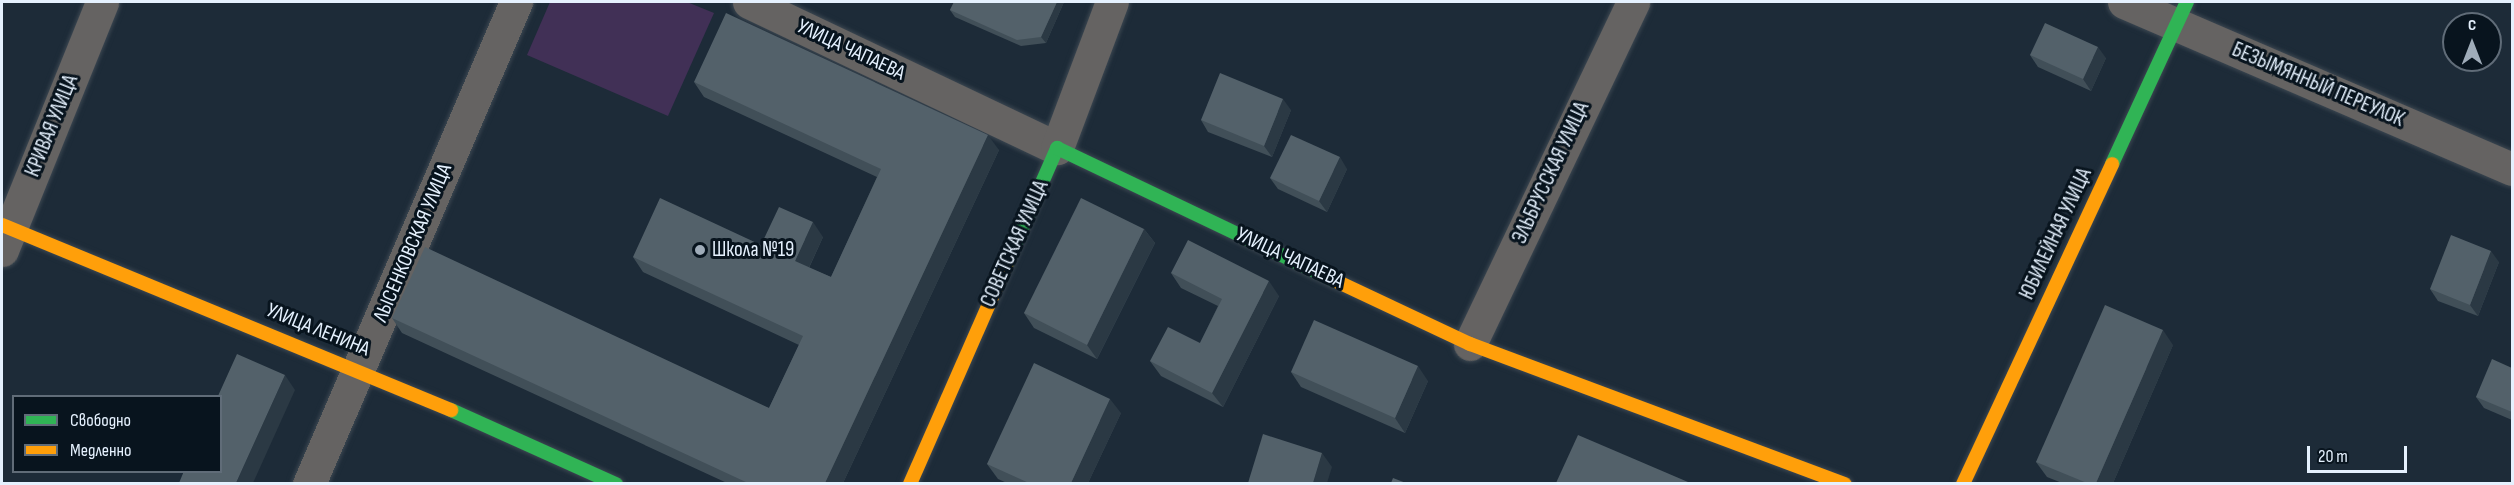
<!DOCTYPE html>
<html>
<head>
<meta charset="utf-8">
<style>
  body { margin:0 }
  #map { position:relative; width:2514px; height:485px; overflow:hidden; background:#1d2b38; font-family:"Sofia Sans Condensed",sans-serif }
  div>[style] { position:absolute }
  .green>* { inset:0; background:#413056 }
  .roads { filter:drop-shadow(0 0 2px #3c4751) drop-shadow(0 0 2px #3c4751) }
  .street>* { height:33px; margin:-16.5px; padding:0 16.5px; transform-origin:16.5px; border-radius:16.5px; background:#656362 }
  .fast>* { height:14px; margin:-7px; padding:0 7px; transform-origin:7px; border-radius:7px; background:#30b455 }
  .slow>* { height:14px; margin:-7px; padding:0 7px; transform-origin:7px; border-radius:7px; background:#ff9f0a }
  .wall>* { inset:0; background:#414f58 }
  .shaded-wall>* { inset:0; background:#2b3944 }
  .building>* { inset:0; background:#53616a }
  .dots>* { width:16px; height:16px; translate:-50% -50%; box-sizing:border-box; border:3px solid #08141e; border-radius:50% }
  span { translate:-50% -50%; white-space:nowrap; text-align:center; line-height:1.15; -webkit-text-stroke:6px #08141e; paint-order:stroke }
  .street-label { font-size:21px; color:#e5f1fe }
  .poi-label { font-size:21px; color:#e5f1fe }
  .left { translate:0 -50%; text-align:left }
  .frame { position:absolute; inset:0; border:3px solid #e5f1fe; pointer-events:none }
  .legend { position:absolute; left:12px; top:395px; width:210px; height:78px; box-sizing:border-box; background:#08141e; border:2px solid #606c78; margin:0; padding:8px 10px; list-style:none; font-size:18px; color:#e5f1fe }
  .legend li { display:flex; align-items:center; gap:12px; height:30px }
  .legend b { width:30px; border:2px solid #606c78 }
  .north { position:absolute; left:2442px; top:12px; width:60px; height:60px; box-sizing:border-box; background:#08141e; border:2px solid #606c78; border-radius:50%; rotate:0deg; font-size:16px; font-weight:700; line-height:24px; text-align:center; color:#e5f1fe }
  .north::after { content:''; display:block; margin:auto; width:21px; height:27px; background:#9facb9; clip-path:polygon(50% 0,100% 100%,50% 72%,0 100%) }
  .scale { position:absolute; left:2307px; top:446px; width:100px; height:27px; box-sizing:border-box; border:3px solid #e5f1fe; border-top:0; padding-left:8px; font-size:18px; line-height:21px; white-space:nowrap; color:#e5f1fe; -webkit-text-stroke:4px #08141e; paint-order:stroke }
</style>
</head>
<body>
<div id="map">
  <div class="green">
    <div style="clip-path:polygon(550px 2px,687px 2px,714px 13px,668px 116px,527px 55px)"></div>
  </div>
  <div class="roads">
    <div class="street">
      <div style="left:749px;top:2px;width:341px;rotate:25.4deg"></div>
      <div style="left:1057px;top:148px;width:156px;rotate:-69.4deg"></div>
      <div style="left:2124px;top:2px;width:422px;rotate:23.3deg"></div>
      <div style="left:2px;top:250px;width:267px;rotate:-68deg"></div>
      <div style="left:1470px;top:344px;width:379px;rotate:-64.5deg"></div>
      <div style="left:309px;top:484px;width:525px;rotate:-66.76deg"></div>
    </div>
    <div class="fast">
      <div style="left:2112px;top:164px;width:179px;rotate:-65.2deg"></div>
      <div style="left:1006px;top:265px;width:128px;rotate:-66.4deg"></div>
      <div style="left:1057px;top:148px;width:309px;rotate:25.5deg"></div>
      <div style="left:451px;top:410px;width:181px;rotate:24.2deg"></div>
    </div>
    <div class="slow">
      <div style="left:2px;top:225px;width:486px;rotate:22.4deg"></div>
      <div style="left:1336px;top:281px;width:148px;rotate:25.2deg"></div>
      <div style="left:1470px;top:344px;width:400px;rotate:20.5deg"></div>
      <div style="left:910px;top:484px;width:239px;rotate:-66.3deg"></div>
      <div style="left:1963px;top:484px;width:353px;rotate:-65deg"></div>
    </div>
  </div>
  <div class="wall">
    <div style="clip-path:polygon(954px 2px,1064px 2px,1046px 43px,1021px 46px,955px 17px,950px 10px)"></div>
    <div style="clip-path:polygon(2030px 55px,2106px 58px,2091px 91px,2038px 67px)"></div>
    <div style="clip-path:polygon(694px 82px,999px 150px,843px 483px,727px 483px,402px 333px,392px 318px,769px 408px,799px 345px,643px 272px,633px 257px,761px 245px,823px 237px,809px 268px,831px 277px,877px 177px,704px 97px)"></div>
    <div style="clip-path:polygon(1291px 110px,1272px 157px,1208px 132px,1201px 120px)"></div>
    <div style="clip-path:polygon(1347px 169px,1327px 212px,1278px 189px,1270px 178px)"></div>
    <div style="clip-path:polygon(1144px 229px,1155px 243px,1097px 359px,1034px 328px,1024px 313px)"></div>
    <div style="clip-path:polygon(2499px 262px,2478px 316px,2438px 301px,2430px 289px)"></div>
    <div style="clip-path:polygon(1171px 273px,1279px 296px,1223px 407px,1161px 376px,1150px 361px,1200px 343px,1218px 306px,1181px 288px)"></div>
    <div style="clip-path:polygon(2173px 345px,2113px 483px,2062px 483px,2047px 477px,2036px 462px)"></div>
    <div style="clip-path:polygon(2512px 368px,2512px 420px,2484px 408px,2476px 397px)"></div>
    <div style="clip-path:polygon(1291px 372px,1428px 381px,1405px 433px,1301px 387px)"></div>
    <div style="clip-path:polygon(1121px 413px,1088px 483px,1007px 483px,998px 479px,987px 464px)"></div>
  </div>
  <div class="shaded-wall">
    <div style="clip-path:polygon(1057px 2px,1064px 2px,1046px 43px,1041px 37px)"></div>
    <div style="clip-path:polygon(2098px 47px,2106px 58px,2091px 91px,2083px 79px)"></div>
    <div style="clip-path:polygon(1283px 99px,1291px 110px,1272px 157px,1264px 146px)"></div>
    <div style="clip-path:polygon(988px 135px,999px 150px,843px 483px,825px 483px)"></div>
    <div style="clip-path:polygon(1340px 157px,1347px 169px,1327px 212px,1319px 201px)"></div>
    <div style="clip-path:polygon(813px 222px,823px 237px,805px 276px,795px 261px)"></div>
    <div style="clip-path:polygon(1144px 229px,1155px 243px,1097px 359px,1087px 345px)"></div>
    <div style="clip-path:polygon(2491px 251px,2499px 262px,2478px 316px,2470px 305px)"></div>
    <div style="clip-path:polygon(1269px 281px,1279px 296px,1223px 407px,1212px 393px)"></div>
    <div style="clip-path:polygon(2163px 330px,2173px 345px,2113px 483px,2096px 483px)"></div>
    <div style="clip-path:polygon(1418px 366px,1428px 381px,1405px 433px,1395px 418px)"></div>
    <div style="clip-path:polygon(285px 375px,295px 390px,253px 483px,236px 483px)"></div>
    <div style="clip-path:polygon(1110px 399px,1121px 413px,1088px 483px,1071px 483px)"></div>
    <div style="clip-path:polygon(1322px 453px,1332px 467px,1327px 483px,1313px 483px)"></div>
  </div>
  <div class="building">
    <div style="clip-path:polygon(954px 2px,1057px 2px,1041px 37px,1017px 40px,950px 10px)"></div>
    <div style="clip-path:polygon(726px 13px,988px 135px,825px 483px,748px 483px,392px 318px,425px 247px,769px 408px,803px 336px,633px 257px,660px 198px,761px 245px,779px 207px,813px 222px,795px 261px,831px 277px,881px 169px,694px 82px)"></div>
    <div style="clip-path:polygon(2045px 23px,2098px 47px,2083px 79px,2030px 55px)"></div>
    <div style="clip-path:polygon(1220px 73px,1283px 99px,1264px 146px,1201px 120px)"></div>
    <div style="clip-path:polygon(1291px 135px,1340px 157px,1319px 201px,1270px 178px)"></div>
    <div style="clip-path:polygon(1081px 198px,1144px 229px,1087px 345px,1024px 313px)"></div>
    <div style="clip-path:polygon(2451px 235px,2491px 251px,2470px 305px,2430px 289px)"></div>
    <div style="clip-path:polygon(1188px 240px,1269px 281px,1212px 393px,1150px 361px,1168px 327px,1200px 343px,1222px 299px,1171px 273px)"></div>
    <div style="clip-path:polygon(2105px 305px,2163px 330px,2096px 483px,2087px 483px,2036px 462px)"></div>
    <div style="clip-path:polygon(1314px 320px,1418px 366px,1395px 418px,1291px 372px)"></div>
    <div style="clip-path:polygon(237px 354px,285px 375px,236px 483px,179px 483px,184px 471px,220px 471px,220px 396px,218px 396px)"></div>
    <div style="clip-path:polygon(2492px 359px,2512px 368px,2512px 412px,2476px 397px)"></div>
    <div style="clip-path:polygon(1034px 363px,1110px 399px,1071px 483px,1029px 483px,987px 464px)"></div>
    <div style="clip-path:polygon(1263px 434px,1322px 453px,1313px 483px,1248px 483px)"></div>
    <div style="clip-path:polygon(1578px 435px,1688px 482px,1687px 483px,1556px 483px)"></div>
    <div style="clip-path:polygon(1393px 478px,1406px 483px,1391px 483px)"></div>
  </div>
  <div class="dots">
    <div style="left:700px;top:250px;background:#9facb9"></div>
  </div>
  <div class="street-label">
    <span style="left:851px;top:50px;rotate:25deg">УЛИЦА ЧАПАЕВА</span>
    <span style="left:2318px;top:85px;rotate:23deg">БЕЗЫМЯННЫЙ ПЕРЕУЛОК</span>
    <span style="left:52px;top:126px;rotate:-68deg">КРИВАЯ УЛИЦА</span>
    <span style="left:1551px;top:173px;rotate:-65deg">ЭЛЬБРУССКАЯ УЛИЦА</span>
    <span style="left:2056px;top:234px;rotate:-65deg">ЮБИЛЕЙНАЯ УЛИЦА</span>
    <span style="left:413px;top:243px;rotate:-67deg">ЛЫСЕНКОВСКАЯ УЛИЦА</span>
    <span style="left:1015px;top:244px;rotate:-66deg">СОВЕТСКАЯ УЛИЦА</span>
    <span style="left:1290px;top:258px;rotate:25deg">УЛИЦА ЧАПАЕВА</span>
    <span style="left:318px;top:330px;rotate:22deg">УЛИЦА ЛЕНИНА</span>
  </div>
  <div class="poi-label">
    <span class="left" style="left:712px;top:250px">Школа №19</span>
  </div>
  <div class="frame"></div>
  <ul class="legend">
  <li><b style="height:8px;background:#30b455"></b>Свободно</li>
  <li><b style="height:8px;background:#ff9f0a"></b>Медленно</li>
  </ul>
  <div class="north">С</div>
  <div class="scale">20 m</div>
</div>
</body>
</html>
